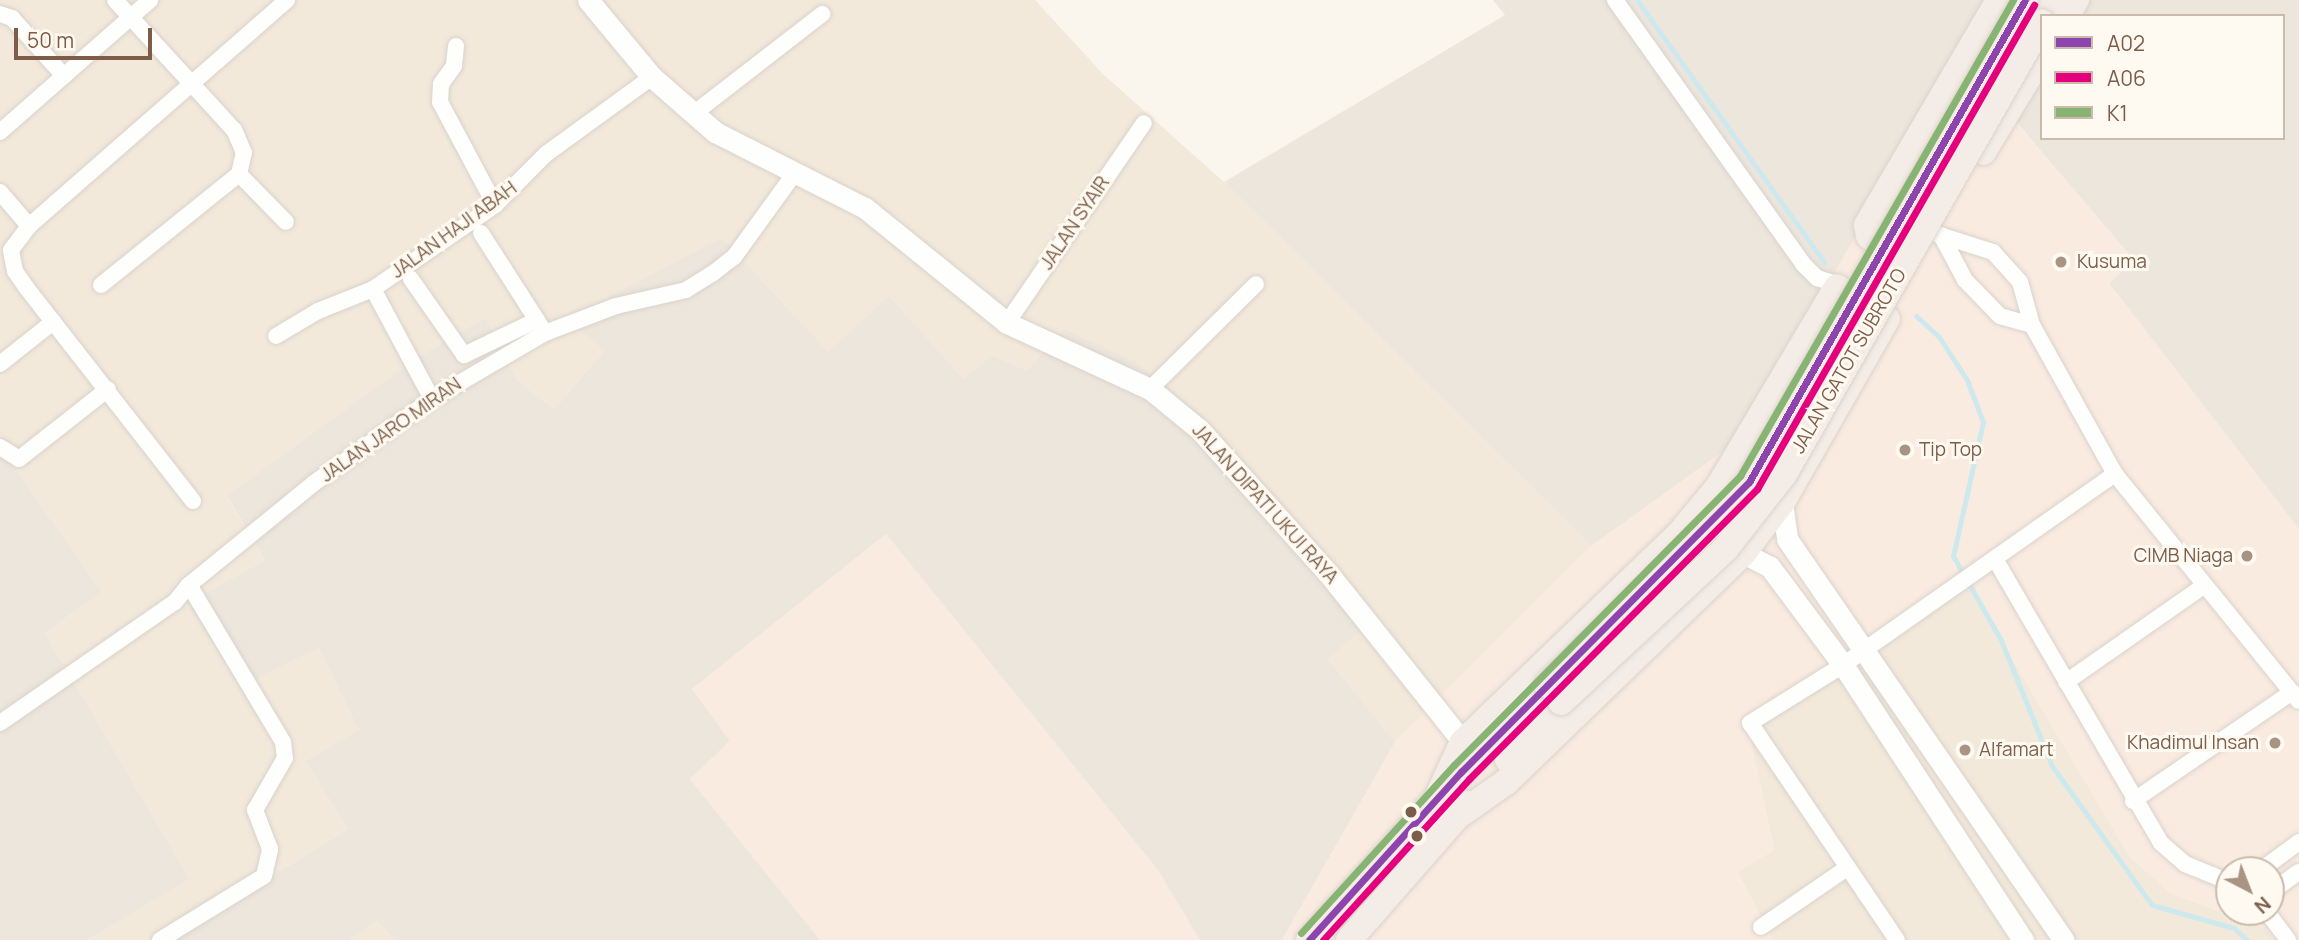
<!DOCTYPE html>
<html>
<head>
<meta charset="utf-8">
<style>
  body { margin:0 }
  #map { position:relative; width:2299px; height:940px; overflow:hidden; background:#faf6ee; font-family:Manrope,sans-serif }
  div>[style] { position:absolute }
  .residential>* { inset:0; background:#f3e9db }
  .commercial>* { inset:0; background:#faebe1 }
  .industrial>* { inset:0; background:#ede6dd }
  .stream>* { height:5px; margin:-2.5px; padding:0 2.5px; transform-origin:2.5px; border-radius:2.5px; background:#cde9ed }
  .roads { filter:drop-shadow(0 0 2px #d9d3cc) drop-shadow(0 0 2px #d9d3cc) }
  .minor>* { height:16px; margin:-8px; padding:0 8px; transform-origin:8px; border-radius:8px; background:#fefefc }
  .tertiary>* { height:21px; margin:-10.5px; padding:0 10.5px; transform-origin:10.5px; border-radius:10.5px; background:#fefefc }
  .trunk>* { height:26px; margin:-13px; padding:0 13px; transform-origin:13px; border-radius:13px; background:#f4ece6 }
  .bridges { filter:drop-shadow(0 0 2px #dcd2ca) drop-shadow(0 0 2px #dcd2ca) }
  .trunk-bridge>* { height:26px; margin:-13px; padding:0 13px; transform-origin:13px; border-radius:13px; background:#f4ece6 }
  .bus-1>* { height:7px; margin:-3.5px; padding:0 3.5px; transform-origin:3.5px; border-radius:3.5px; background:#8e44ad }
  .bus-2>* { height:7px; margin:-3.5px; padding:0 3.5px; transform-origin:3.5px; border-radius:3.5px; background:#e5007d }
  .bus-3>* { height:7px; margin:-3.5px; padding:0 3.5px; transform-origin:3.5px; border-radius:3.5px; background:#88b473 }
  .dots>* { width:19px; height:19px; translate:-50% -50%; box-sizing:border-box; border:4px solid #fffaf1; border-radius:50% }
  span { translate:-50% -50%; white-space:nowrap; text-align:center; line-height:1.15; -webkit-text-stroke:6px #fffaf1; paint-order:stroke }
  .street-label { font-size:19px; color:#7d5d48 }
  .poi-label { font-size:19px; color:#7d5d48 }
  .left { translate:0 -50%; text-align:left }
  .right { translate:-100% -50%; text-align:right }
  .legend { position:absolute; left:2040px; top:14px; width:245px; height:126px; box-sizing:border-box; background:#fffaf1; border:2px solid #cbbbad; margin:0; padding:9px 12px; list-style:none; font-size:21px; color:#7d5d48 }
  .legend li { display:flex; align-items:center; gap:14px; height:35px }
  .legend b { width:35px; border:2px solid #cbbbad }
  .north { position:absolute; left:2215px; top:856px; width:70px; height:70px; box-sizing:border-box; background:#fffaf1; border:2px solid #cbbbad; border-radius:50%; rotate:138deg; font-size:19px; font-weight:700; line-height:28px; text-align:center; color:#7d5d48 }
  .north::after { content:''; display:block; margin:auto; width:24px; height:32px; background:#a99382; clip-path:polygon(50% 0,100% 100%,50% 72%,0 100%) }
  .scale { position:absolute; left:14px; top:28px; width:138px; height:32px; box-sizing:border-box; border:4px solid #7d5d48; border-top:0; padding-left:9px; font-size:21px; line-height:24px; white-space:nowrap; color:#7d5d48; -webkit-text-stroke:5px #fffaf1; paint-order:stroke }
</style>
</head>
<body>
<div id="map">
  <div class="residential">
    <div style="clip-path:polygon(0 0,1035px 0,1103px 74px,1224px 182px,1591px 546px,1395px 742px,1328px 659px,1374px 620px,1026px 372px,963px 379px,828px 352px,643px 283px,569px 318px,604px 351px,554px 409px,517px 380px,485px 319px,227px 497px,265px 560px,189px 603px,319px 648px,360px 730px,305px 761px,348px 829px,168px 940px,88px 940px,188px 879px,45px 633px,102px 592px,6px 455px,0 458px)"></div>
    <div style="clip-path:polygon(1966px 581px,2130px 857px,2172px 894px,2266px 928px,2274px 940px,1773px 940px,1737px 872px,1774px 849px,1746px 720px)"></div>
    <div style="clip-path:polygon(377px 921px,395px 940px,351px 940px)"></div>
  </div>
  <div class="commercial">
    <div style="clip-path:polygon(evenodd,1959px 56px,2134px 260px,2109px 283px,2299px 529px,2299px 940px,2274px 940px,2266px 928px,2172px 894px,2130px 857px,1966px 581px,1747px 720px,1774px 850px,1737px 873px,1773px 940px,1282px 940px,1395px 742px,1591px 546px,1736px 442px,1959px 56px,2229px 870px,2271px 870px,2271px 912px,2229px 912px,2229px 870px)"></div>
    <div style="clip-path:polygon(886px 534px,1158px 870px,1200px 940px,820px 940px,690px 779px,730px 741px,692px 689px)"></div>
  </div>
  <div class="industrial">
    <div style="clip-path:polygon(evenodd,1493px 0,2299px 0,2299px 529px,2109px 283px,2134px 260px,1960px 56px,1736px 442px,1591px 546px,1224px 182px,1505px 15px,1493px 0,2042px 16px,2283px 16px,2283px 138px,2042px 138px,2042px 16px)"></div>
    <div style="clip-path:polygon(722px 238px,828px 352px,889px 296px,963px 379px,992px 356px,1027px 371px,1064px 329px,1136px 362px,1201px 415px,1375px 619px,1328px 659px,1395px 742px,1282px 940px,1200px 940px,1158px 870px,886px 534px,692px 689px,730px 741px,690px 779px,820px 940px,395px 940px,377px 921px,351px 940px,168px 940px,348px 829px,305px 761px,359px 730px,319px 648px,240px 686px,188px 603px,265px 560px,227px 496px,414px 360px,485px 318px,517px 380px,554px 409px,604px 351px,568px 318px)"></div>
    <div style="clip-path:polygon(6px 455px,102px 592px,45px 633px,189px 879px,88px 940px,0 940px,0 458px)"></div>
  </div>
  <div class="stream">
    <div style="left:1637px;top:0;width:322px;rotate:54.5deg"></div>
    <div style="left:1916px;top:316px;width:31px;rotate:42deg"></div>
    <div style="left:1939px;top:337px;width:51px;rotate:56.9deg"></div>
    <div style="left:1967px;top:380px;width:45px;rotate:69.1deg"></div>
    <div style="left:1983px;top:422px;width:137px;rotate:102.6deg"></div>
    <div style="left:1953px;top:556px;width:97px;rotate:60.3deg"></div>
    <div style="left:2001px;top:640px;width:136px;rotate:68deg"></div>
    <div style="left:2052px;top:766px;width:171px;rotate:54.3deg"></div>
    <div style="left:2152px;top:905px;width:85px;rotate:15.7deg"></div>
    <div style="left:2234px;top:928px;width:18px;rotate:43deg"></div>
  </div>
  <div class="roads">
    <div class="minor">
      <div style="left:1615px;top:0;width:324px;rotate:54.5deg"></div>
      <div style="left:1803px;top:264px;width:20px;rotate:45deg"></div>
      <div style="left:1817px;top:278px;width:27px;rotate:17deg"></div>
      <div style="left:0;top:14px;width:13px;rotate:18deg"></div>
      <div style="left:12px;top:18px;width:78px;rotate:48.1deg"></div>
      <div style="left:456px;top:46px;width:20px;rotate:96deg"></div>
      <div style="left:454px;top:66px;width:22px;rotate:126deg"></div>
      <div style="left:441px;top:84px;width:18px;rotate:93deg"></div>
      <div style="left:440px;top:102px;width:117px;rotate:61.9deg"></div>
      <div style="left:692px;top:115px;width:165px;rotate:-37.8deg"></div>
      <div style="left:0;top:132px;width:200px;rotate:-41.3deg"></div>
      <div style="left:239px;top:174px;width:67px;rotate:45.6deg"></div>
      <div style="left:0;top:192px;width:45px;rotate:49.5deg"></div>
      <div style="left:1918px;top:228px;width:79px;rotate:17.7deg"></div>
      <div style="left:1993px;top:252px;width:40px;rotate:48deg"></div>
      <div style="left:2020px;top:282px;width:45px;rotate:74.4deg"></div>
      <div style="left:2032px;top:325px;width:171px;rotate:60.9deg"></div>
      <div style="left:2115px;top:474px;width:292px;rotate:51deg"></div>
      <div style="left:481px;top:233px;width:113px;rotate:57.3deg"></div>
      <div style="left:1941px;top:235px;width:51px;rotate:61.9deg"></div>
      <div style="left:1965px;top:280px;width:50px;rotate:45.8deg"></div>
      <div style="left:2000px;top:316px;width:33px;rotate:16deg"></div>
      <div style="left:411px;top:279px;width:93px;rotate:55.1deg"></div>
      <div style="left:464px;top:355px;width:81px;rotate:-25.6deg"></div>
      <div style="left:101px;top:285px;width:177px;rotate:-38.8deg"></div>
      <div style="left:239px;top:174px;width:22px;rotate:-77deg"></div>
      <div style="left:244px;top:153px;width:25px;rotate:-113deg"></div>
      <div style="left:234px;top:130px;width:176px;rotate:-132.5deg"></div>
      <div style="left:373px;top:289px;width:125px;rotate:61.8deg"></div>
      <div style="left:1007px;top:323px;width:242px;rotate:-55.6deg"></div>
      <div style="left:276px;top:336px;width:49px;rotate:-30.8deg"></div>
      <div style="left:318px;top:311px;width:59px;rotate:-21.8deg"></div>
      <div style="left:373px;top:289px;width:148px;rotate:-34.5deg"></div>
      <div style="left:495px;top:205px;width:72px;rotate:-45deg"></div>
      <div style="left:546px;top:154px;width:131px;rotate:-36deg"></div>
      <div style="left:0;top:364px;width:68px;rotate:-38.4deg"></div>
      <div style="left:1150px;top:389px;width:149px;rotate:-44.7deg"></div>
      <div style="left:0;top:447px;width:22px;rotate:32deg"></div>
      <div style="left:19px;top:459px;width:113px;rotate:-38.2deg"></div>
      <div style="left:193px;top:501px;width:271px;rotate:-128deg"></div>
      <div style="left:26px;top:287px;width:19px;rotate:-125deg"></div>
      <div style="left:15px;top:271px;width:21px;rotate:-101deg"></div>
      <div style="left:11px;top:250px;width:30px;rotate:-53deg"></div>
      <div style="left:29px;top:226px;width:343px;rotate:-41.2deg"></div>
      <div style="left:1995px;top:559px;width:329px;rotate:59.7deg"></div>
      <div style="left:2161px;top:843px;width:32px;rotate:41deg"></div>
      <div style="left:2185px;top:864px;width:48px;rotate:22.2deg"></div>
      <div style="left:2066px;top:682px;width:169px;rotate:-34.9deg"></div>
      <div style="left:0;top:723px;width:213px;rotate:-34.7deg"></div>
      <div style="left:175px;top:602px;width:22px;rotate:-51deg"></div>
      <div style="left:189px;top:585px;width:161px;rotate:-39.2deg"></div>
      <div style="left:314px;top:483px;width:145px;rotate:-35.4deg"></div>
      <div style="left:432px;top:399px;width:131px;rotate:-30.3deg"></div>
      <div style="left:545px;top:333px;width:76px;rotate:-20.8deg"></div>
      <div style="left:616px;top:306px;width:72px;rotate:-12.9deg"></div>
      <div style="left:686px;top:290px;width:31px;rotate:-32deg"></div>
      <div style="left:712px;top:274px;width:28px;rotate:-38deg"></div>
      <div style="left:734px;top:257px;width:102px;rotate:-54.1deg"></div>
      <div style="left:2133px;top:801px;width:193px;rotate:-34.4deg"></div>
      <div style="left:2261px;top:870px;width:47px;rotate:-36.4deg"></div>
      <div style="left:2271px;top:892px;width:34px;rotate:-36deg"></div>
      <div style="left:2267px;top:912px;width:35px;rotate:53deg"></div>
      <div style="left:1761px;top:927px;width:104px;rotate:-34.5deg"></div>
      <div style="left:160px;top:940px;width:122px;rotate:-31.6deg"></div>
      <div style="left:264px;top:876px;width:28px;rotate:-77deg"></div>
      <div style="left:270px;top:849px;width:42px;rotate:-111deg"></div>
      <div style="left:255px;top:810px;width:60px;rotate:-60deg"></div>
      <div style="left:285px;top:758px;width:16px;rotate:-97deg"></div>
      <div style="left:283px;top:742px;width:183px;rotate:-120.9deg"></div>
      <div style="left:1897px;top:940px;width:262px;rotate:-124.1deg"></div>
      <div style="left:1750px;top:723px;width:110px;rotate:-31.9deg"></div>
      <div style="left:1843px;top:665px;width:332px;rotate:-35.1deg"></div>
    </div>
    <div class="tertiary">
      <div style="left:588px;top:0;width:100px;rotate:50.3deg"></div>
      <div style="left:652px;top:77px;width:84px;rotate:41.1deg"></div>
      <div style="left:715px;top:132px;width:168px;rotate:26.9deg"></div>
      <div style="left:865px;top:208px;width:183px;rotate:39deg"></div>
      <div style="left:1007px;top:323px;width:157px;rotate:24.8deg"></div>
      <div style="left:1150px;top:389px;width:65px;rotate:39.4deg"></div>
      <div style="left:1200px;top:430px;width:192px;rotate:48.2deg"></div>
      <div style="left:1328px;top:573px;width:216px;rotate:51.4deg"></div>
      <div style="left:1782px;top:502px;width:37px;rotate:82deg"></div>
      <div style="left:1787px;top:539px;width:487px;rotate:55.4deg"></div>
      <div style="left:1743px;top:553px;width:30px;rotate:27deg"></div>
      <div style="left:1770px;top:567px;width:122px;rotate:53.3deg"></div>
      <div style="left:1843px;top:665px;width:329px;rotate:56.8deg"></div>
    </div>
    <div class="trunk">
      <div style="left:2045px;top:16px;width:18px;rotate:-63deg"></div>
      <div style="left:2066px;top:16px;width:19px;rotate:-58deg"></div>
      <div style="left:1983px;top:152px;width:114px;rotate:-58.7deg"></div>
      <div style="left:1889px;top:248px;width:23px;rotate:-149deg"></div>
      <div style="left:1869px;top:236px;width:11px;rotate:-100deg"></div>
      <div style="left:1867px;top:225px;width:261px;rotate:-59.6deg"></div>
      <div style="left:1508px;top:760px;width:79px;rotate:-47.6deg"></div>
      <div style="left:1437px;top:798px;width:62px;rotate:-65.1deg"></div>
      <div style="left:1463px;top:742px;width:303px;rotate:-43.9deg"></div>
      <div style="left:1681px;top:532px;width:60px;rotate:-50.4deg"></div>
      <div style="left:1719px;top:486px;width:231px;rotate:-59.3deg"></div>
      <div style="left:1458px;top:816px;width:59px;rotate:-35.3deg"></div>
      <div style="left:1506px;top:782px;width:330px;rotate:-44deg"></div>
      <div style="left:1743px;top:553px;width:64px;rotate:-52.6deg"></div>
      <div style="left:1782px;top:502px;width:211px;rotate:-60.2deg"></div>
      <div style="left:1309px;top:940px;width:227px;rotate:-47.9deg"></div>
      <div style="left:1461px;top:772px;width:122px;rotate:-45deg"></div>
      <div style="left:1349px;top:940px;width:181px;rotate:-48.8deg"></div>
    </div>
  </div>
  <div class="bridges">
    <div class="trunk-bridge">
      <div style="left:1547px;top:685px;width:249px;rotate:-44.3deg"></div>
      <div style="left:1725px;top:511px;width:38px;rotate:-50deg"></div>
      <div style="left:1749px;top:482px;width:555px;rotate:-60.2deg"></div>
      <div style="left:1561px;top:702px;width:226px;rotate:-43deg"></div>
      <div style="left:1726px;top:548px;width:94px;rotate:-51.9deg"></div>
      <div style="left:1784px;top:474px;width:520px;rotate:-60.28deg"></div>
    </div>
  </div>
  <div class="bus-1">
    <div style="left:1309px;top:940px;width:227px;rotate:-47.9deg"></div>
    <div style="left:1461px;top:772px;width:409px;rotate:-45.2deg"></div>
    <div style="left:1749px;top:482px;width:555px;rotate:-60.2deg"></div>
  </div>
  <div class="bus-2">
    <div style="left:1323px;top:940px;width:217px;rotate:-47.8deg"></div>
    <div style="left:1469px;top:779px;width:409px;rotate:-45.2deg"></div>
    <div style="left:1757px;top:489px;width:558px;rotate:-60.22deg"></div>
  </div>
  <div class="bus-3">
    <div style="left:1301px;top:933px;width:227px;rotate:-47.7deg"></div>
    <div style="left:1454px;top:765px;width:407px;rotate:-45.3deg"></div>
    <div style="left:1740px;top:476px;width:549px;rotate:-60.16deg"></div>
  </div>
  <div class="dots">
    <div style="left:2061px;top:262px;background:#a99382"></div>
    <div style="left:1905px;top:450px;background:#a99382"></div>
    <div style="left:2247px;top:556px;background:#a99382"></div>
    <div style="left:2275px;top:743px;background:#a99382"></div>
    <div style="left:1965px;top:750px;background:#a99382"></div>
    <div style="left:1411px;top:812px;background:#7d5d48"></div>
    <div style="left:1417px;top:836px;background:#7d5d48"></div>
  </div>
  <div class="street-label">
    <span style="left:1075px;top:223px;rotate:-56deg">JALAN SYAIR</span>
    <span style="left:454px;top:230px;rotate:-36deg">JALAN HAJI ABAH</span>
    <span style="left:1849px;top:361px;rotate:-60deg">JALAN GATOT SUBROTO</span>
    <span style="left:391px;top:430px;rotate:-35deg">JALAN JARO MIRAN</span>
    <span style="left:1265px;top:504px;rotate:48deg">JALAN DIPATI UKUI RAYA</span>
  </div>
  <div class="poi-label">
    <span class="left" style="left:2077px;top:262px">Kusuma</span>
    <span class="left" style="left:1919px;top:450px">Tip Top</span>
    <span class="right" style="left:2233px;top:556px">CIMB Niaga</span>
    <span class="right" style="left:2259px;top:743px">Khadimul Insan</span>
    <span class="left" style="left:1979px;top:750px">Alfamart</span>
  </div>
  <ul class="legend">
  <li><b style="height:9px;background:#8e44ad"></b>A02</li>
  <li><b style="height:9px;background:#e5007d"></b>A06</li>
  <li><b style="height:9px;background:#88b473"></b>K1</li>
  </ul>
  <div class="north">N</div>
  <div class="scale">50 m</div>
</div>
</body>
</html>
